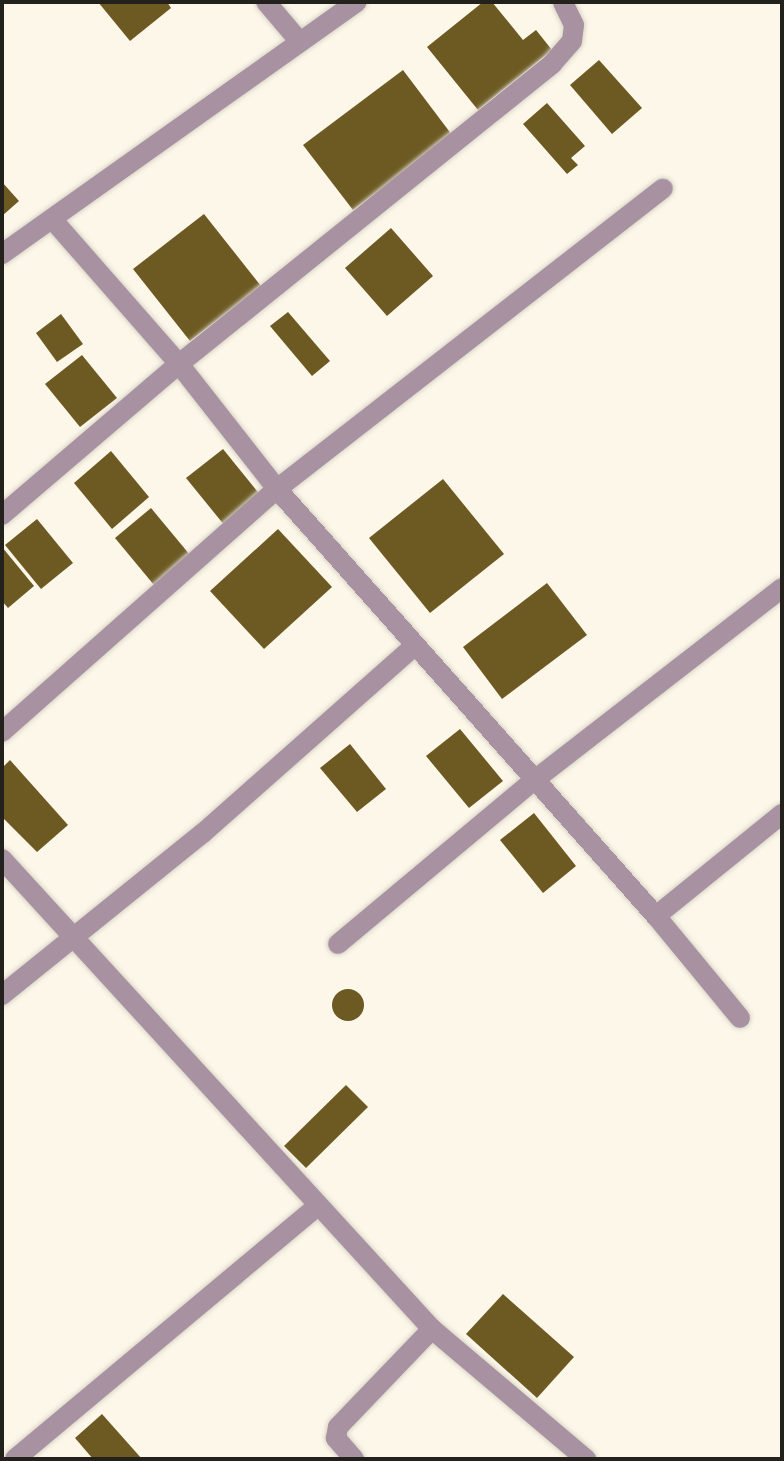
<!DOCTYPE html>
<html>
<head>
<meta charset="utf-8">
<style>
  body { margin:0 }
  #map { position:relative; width:784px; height:1461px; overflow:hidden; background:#fcf7e9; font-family:Barlow,sans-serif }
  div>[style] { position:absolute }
  .building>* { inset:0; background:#6d5a23 }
  .round { border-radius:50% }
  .roads { filter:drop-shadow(0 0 2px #d9d5c8) drop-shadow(0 0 2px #d9d5c8) }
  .minor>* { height:20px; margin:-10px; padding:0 10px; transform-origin:10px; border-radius:10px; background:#a892a2 }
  span { translate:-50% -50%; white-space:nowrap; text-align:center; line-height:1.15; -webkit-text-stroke:8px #fff; paint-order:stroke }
  .frame { position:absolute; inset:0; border:4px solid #23211c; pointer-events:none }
</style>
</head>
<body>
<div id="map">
  <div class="building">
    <div style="clip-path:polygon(98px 2px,167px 2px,171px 8px,130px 41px)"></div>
    <div style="clip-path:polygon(483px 2px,492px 2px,523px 40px,536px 30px,552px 50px,478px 110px,427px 47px)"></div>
    <div style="clip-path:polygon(599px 60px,642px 108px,612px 134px,570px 85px)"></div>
    <div style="clip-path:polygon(403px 70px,452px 135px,353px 210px,303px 145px)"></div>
    <div style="clip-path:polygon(547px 103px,585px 146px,571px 158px,578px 165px,567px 174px,523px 124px)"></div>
    <div style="clip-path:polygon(2px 182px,19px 201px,2px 216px)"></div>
    <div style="clip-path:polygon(204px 214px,261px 286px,190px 341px,133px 269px)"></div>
    <div style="clip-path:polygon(391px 228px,433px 276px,387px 316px,345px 268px)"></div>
    <div style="clip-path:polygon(288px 312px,330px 361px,312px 376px,270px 326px)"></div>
    <div style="clip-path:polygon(61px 314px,83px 344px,57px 362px,36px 333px)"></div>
    <div style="clip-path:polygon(82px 355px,117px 398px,80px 427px,45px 384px)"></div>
    <div style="clip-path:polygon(223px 449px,261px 496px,225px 526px,186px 478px)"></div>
    <div style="clip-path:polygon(111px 451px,149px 497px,112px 529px,74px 483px)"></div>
    <div style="clip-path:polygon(443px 479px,504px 554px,430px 613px,369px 538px)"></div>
    <div style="clip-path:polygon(151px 508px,190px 555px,154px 585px,115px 538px)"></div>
    <div style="clip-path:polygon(37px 519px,73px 563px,41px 589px,5px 545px)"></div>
    <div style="clip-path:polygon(278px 529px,332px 587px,264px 649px,210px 591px)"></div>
    <div style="clip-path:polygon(2px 547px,34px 586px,8px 608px,2px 601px)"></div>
    <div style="clip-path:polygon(547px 583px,587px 635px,502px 699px,463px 647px)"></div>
    <div style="clip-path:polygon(460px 729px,503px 781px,469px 808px,426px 756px)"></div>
    <div style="clip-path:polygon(350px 744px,386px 789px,357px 812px,320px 768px)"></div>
    <div style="clip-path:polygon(10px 760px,68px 825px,37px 852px,2px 817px,2px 768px)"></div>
    <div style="clip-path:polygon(534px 813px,576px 866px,543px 893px,500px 840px)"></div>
    <div class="round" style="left:332px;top:989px;width:32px;height:32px"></div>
    <div style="clip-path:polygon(346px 1085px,368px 1107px,306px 1168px,284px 1146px)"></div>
    <div style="clip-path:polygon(503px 1294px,574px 1357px,537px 1398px,466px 1334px)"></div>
    <div style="clip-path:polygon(102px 1414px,142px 1459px,93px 1459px,75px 1438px)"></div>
  </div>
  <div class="roads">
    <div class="minor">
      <div style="left:266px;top:2px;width:52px;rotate:49.6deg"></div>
      <div style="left:53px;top:220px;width:191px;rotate:48.8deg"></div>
      <div style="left:179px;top:364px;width:159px;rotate:51.9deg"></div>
      <div style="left:277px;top:489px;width:571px;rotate:48.41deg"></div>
      <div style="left:656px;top:916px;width:132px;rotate:50.5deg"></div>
      <div style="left:2px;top:254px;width:435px;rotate:-35.4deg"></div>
      <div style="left:2px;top:515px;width:233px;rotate:-40.5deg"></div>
      <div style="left:179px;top:364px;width:479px;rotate:-38.8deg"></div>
      <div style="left:552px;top:64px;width:30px;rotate:-49deg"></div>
      <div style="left:572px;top:41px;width:16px;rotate:-83deg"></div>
      <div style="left:574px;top:25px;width:25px;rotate:-116deg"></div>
      <div style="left:2px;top:732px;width:367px;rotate:-41.5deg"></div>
      <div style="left:277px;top:489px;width:489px;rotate:-37.9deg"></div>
      <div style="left:2px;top:859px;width:637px;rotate:47.54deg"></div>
      <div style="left:432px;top:1329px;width:202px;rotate:40.2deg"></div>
      <div style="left:656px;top:916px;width:162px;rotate:-39deg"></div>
      <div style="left:338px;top:944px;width:253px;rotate:-39.9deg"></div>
      <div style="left:532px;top:782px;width:316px;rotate:-37.8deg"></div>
      <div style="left:2px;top:995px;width:258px;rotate:-38.9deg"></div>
      <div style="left:203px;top:833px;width:282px;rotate:-41.5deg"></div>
      <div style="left:15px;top:1459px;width:395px;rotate:-39.9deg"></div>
      <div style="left:354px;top:1459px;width:28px;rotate:-131deg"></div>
      <div style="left:336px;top:1438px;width:11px;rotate:-80deg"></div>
      <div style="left:338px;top:1427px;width:136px;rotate:-46.2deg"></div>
    </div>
  </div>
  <div class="frame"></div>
</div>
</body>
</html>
